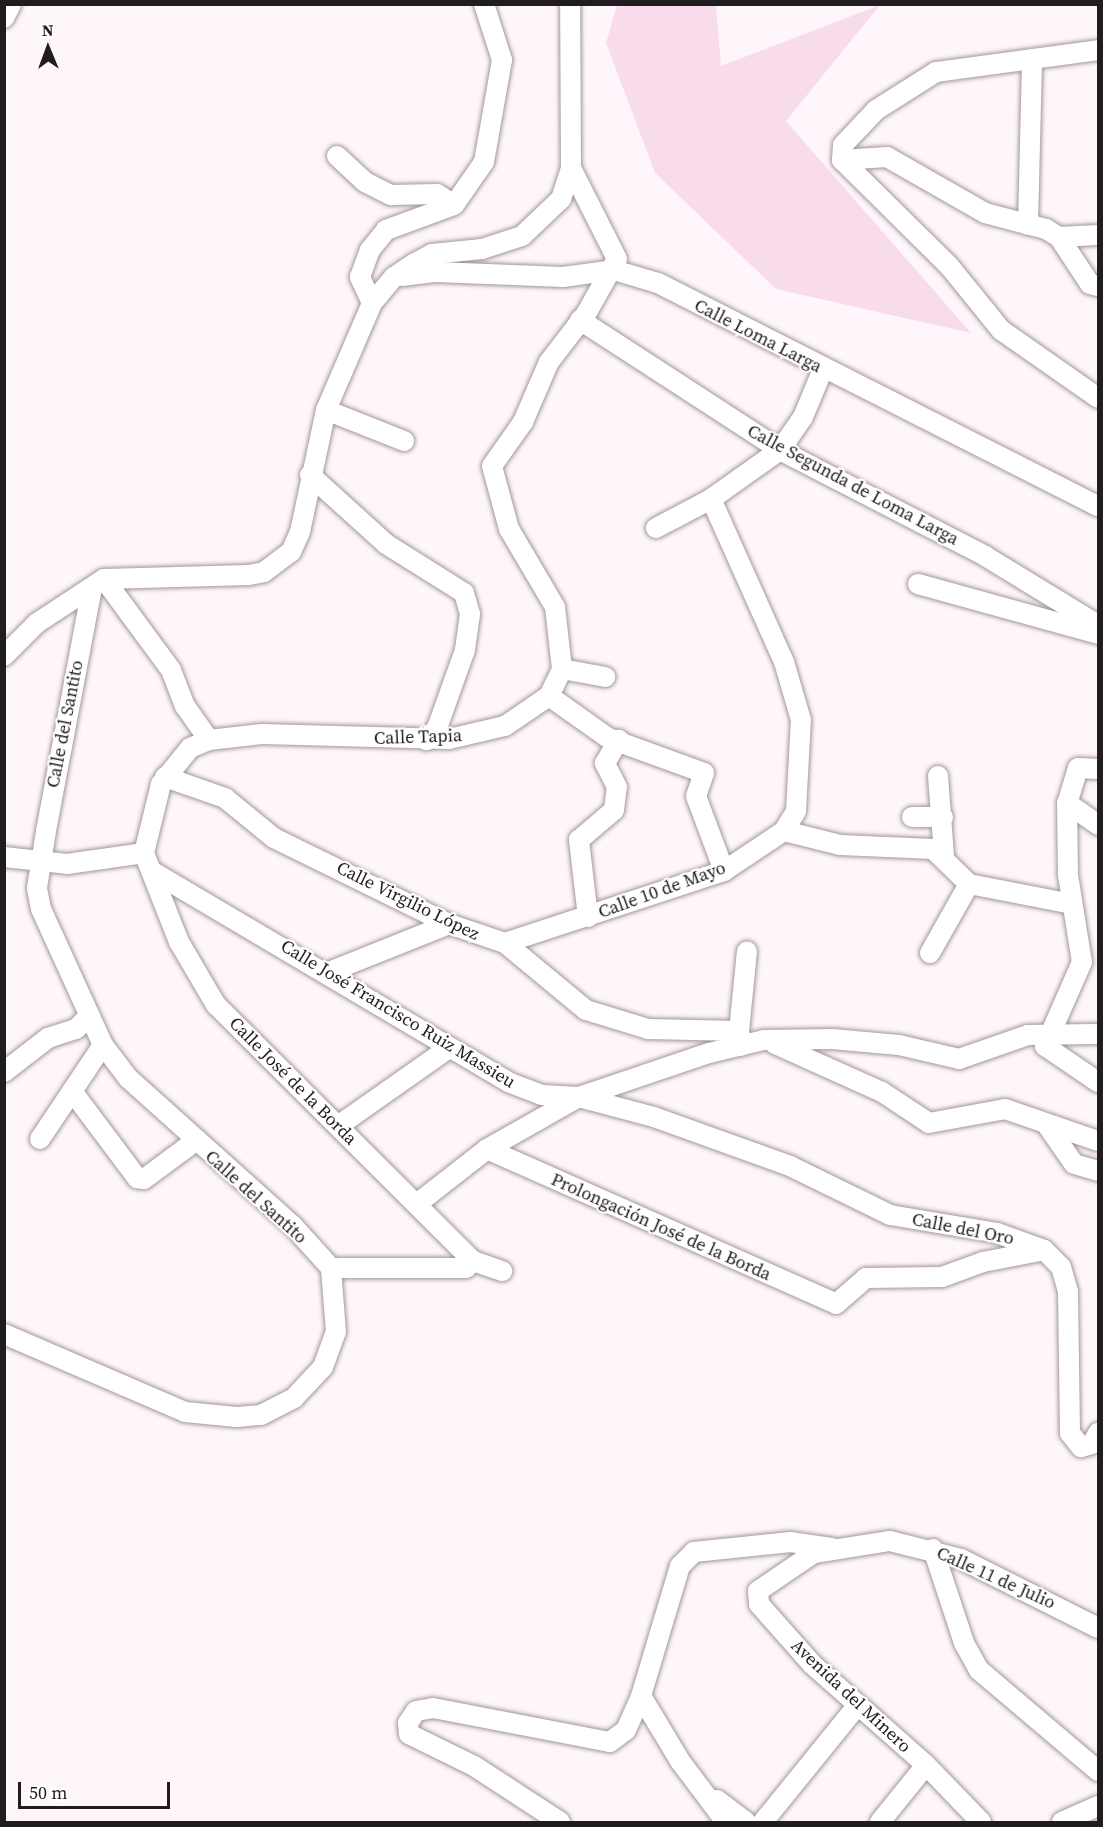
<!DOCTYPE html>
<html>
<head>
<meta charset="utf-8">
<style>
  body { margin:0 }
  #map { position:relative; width:1103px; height:1827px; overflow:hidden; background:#fef6fa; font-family:"Source Serif 4",serif }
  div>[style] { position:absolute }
  .green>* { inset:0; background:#f9dceb }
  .roads { filter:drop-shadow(0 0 2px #a2969c) drop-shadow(0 0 2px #a2969c) }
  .minor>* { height:20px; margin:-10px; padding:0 10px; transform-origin:10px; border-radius:10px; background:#fff }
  span { translate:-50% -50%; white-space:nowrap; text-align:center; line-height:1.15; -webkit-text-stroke:4.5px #fff; paint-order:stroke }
  .street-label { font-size:18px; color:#211d1f }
  .frame { position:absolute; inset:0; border:6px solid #211d1f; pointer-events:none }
  .north { position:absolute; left:18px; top:18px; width:60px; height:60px; -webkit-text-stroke:4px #fff; paint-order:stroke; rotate:359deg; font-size:16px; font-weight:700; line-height:24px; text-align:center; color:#211d1f }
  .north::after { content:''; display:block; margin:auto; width:21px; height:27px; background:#211d1f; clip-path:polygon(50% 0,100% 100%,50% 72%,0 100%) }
  .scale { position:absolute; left:18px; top:1782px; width:152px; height:27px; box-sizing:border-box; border:3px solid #211d1f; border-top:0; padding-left:8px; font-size:18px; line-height:21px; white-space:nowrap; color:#211d1f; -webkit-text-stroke:4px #fff; paint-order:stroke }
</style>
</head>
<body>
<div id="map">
  <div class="green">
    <div style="clip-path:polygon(617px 5px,716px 5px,721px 66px,880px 5px,786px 121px,971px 333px,776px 289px,655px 173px,606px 43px)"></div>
  </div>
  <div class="roads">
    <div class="minor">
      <div style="left:4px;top:18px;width:16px;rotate:-63deg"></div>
      <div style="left:337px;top:156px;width:38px;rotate:43deg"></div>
      <div style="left:365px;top:182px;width:29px;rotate:27deg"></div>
      <div style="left:391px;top:195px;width:46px;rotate:-1.2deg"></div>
      <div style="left:437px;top:194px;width:20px;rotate:33deg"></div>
      <div style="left:842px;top:160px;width:152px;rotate:44.7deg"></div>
      <div style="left:950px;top:267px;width:81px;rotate:51deg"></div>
      <div style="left:1001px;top:330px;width:118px;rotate:35deg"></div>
      <div style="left:842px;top:160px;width:45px;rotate:-3.8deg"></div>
      <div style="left:887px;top:157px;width:113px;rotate:29.7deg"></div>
      <div style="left:985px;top:213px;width:63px;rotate:14.7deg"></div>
      <div style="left:1046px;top:229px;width:15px;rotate:32deg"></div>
      <div style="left:1059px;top:237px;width:56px;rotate:56.6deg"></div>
      <div style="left:1090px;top:284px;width:8px;rotate:14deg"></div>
      <div style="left:842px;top:160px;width:15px;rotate:-86deg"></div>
      <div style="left:843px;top:145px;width:48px;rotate:-46.7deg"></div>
      <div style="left:876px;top:110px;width:71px;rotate:-32.3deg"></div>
      <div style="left:936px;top:72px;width:163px;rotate:-7.7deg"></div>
      <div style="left:1028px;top:225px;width:166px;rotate:-88.6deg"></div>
      <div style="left:1059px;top:237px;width:39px;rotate:-3deg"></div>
      <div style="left:402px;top:276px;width:34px;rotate:-7deg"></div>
      <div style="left:436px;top:272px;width:127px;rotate:2.3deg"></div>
      <div style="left:563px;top:277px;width:51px;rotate:-7.8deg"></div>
      <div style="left:614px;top:270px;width:46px;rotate:16.5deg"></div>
      <div style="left:658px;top:283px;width:493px;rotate:26.9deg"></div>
      <div style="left:372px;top:303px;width:29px;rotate:-115deg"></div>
      <div style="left:360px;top:277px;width:29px;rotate:-70deg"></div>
      <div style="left:370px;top:250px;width:26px;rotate:-51deg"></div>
      <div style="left:386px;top:230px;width:72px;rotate:-20.2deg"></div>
      <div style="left:454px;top:205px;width:52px;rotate:-55.1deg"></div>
      <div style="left:484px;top:162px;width:104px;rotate:-80deg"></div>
      <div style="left:502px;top:60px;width:59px;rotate:-107.8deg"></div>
      <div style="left:580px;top:320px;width:239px;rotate:33deg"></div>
      <div style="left:780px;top:450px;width:231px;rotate:27.3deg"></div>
      <div style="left:985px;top:556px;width:132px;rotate:31.4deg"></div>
      <div style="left:326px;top:410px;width:84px;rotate:21.7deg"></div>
      <div style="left:310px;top:475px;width:103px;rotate:42.2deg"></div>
      <div style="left:386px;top:544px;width:92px;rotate:32.1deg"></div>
      <div style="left:464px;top:593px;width:22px;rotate:74deg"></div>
      <div style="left:470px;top:614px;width:36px;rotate:98deg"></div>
      <div style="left:465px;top:650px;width:83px;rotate:109.7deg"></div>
      <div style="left:437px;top:728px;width:16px;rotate:130deg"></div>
      <div style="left:656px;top:528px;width:62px;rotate:-27.8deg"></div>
      <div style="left:711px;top:499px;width:85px;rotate:-35.4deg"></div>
      <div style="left:780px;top:450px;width:40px;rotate:-55.1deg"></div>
      <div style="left:803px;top:417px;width:52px;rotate:-67.4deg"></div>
      <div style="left:104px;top:579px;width:113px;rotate:53.6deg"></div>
      <div style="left:171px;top:670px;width:39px;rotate:69deg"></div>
      <div style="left:185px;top:706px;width:42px;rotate:54.8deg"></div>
      <div style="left:918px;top:584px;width:187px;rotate:15.5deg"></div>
      <div style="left:4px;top:656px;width:47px;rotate:-45deg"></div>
      <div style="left:37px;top:623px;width:80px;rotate:-33.3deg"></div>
      <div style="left:104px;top:579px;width:145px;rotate:-1.6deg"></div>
      <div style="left:249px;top:575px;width:15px;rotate:-11deg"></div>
      <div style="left:264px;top:572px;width:34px;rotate:-37deg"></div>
      <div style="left:291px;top:552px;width:22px;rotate:-66deg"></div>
      <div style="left:300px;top:532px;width:125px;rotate:-78deg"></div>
      <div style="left:326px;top:410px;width:116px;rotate:-66.7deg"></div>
      <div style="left:372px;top:303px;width:34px;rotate:-50deg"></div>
      <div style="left:394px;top:277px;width:25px;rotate:-34deg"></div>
      <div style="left:415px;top:263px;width:19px;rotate:-28deg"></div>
      <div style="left:432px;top:254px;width:50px;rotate:-5.7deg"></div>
      <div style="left:482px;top:249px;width:42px;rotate:-18deg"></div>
      <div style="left:522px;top:236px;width:54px;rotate:-43.5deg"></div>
      <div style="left:561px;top:199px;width:33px;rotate:-72deg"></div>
      <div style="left:571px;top:168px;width:164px;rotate:-90.3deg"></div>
      <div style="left:562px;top:669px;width:44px;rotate:10.5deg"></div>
      <div style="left:549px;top:696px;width:72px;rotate:35.4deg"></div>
      <div style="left:608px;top:738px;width:102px;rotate:20deg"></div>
      <div style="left:704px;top:773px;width:24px;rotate:109deg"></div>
      <div style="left:696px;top:796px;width:80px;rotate:69.5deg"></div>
      <div style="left:1098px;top:769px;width:20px;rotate:-177deg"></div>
      <div style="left:1078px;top:768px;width:37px;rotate:107deg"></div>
      <div style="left:1067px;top:803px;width:72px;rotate:89.2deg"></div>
      <div style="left:1068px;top:875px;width:88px;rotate:80.9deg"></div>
      <div style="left:1082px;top:962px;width:92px;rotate:113.8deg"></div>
      <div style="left:1045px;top:1046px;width:64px;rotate:34.2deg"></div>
      <div style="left:938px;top:776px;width:79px;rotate:85.7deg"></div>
      <div style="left:165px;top:777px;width:64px;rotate:19.3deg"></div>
      <div style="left:225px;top:798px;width:63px;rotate:39.2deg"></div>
      <div style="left:274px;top:838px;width:195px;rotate:26.2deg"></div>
      <div style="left:449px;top:924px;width:59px;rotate:18.7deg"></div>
      <div style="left:505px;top:943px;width:105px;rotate:39.6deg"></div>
      <div style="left:586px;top:1010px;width:65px;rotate:17deg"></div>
      <div style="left:648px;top:1029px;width:91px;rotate:1.3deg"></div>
      <div style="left:739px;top:1031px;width:15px;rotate:82deg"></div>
      <div style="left:1067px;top:803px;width:38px;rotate:35deg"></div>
      <div style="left:912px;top:817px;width:31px"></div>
      <div style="left:784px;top:831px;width:58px;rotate:14deg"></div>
      <div style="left:840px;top:845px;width:93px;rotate:2.5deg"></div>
      <div style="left:933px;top:849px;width:50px;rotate:44.2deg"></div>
      <div style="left:969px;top:884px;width:105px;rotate:11deg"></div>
      <div style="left:4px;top:857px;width:63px;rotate:6.3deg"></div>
      <div style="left:67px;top:864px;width:78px;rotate:-8.1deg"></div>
      <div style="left:155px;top:873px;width:410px;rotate:30.6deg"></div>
      <div style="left:508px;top:1082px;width:36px;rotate:21deg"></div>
      <div style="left:542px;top:1095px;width:37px;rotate:3deg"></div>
      <div style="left:579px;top:1097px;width:78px;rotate:14.9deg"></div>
      <div style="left:654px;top:1117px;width:145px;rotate:19.8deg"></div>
      <div style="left:790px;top:1166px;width:111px;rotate:26.1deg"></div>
      <div style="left:890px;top:1215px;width:109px;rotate:9.5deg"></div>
      <div style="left:997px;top:1233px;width:50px;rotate:19.9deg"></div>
      <div style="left:1044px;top:1250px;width:24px;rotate:45deg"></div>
      <div style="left:1061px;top:1267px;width:25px;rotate:74deg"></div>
      <div style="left:1068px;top:1291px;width:142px;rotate:89.2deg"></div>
      <div style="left:1070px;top:1433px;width:18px;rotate:52deg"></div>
      <div style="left:1081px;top:1447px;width:11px;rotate:-15deg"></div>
      <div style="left:1092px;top:1444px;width:13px;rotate:-61deg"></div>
      <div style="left:588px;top:917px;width:78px;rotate:-96.7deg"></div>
      <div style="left:579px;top:840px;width:46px;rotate:-40.6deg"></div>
      <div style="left:614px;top:810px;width:23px;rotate:-83deg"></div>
      <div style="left:617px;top:787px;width:27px;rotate:-117deg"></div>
      <div style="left:605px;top:763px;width:27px;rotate:-59deg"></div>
      <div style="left:505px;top:943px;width:231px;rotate:-18.2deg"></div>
      <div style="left:724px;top:871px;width:72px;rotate:-33.7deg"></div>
      <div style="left:784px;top:831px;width:23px;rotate:-59deg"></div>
      <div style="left:796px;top:811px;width:91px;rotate:-86.9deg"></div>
      <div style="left:801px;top:720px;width:60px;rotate:-106.3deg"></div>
      <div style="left:784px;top:662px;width:179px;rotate:-114.1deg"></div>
      <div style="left:930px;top:953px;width:79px;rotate:-60.5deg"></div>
      <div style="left:329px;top:972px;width:129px;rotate:-21.8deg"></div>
      <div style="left:739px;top:1031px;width:80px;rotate:-84.3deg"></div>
      <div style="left:775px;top:1044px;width:117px;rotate:24.2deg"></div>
      <div style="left:882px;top:1092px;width:56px;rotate:33.4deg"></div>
      <div style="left:929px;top:1123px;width:77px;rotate:-10.4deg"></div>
      <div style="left:1005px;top:1109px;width:98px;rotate:19deg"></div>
      <div style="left:4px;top:1072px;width:56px;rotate:-37.7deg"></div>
      <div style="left:48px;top:1038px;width:29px;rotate:-18deg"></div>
      <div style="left:76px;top:1029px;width:17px;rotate:-45deg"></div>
      <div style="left:72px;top:1091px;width:109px;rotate:53.2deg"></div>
      <div style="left:137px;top:1178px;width:7px;rotate:8deg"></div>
      <div style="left:144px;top:1179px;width:62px;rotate:-36.5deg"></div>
      <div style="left:1047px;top:1125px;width:47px;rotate:55.3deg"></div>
      <div style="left:1074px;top:1164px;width:25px;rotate:16deg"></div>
      <div style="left:338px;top:1126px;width:136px;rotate:-35.1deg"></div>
      <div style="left:40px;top:1139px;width:113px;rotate:-56.2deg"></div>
      <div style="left:487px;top:1149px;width:382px;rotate:23.9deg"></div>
      <div style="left:836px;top:1304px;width:40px;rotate:-41deg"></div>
      <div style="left:866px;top:1278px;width:76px;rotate:-0.8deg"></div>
      <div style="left:942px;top:1277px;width:44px;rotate:-20.1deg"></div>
      <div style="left:983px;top:1262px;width:62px;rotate:-11.1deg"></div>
      <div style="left:418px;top:1203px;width:88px;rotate:-38deg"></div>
      <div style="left:487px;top:1149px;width:106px;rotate:-29.5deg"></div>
      <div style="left:579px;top:1097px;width:137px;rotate:-18.7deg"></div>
      <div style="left:709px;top:1053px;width:57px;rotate:-13.3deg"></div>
      <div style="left:764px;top:1040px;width:68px;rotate:-0.8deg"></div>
      <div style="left:832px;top:1039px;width:67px;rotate:5.1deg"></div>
      <div style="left:899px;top:1045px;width:62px;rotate:13.1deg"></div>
      <div style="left:959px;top:1059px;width:73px;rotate:-19.2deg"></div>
      <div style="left:1028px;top:1035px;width:70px;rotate:-0.8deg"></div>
      <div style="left:473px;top:1261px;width:363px;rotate:-135.1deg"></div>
      <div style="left:216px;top:1005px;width:73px;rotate:-120.4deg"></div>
      <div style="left:179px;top:942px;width:96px;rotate:-111.5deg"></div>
      <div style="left:144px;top:853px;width:71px;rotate:-76.2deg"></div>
      <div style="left:161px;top:784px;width:46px;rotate:-51.1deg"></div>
      <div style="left:190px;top:748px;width:21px;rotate:-23deg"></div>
      <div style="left:209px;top:740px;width:53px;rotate:-6.5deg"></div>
      <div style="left:262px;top:734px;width:187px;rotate:1.5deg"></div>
      <div style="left:449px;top:739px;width:57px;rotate:-13.1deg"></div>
      <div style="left:505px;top:726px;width:53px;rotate:-34.3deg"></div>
      <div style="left:549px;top:696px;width:30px;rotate:-64deg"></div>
      <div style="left:562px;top:669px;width:62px;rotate:-96.4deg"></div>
      <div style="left:555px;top:607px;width:91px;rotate:-120.5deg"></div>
      <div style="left:509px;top:529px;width:65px;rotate:-105.1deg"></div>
      <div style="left:492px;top:466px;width:54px;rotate:-54.8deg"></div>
      <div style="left:523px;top:422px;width:65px;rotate:-66.6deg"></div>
      <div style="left:549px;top:362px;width:61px;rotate:-52.4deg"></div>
      <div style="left:586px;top:314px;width:63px;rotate:-60.6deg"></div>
      <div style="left:617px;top:259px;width:102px;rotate:-116.8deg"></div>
      <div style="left:473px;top:1261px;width:31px;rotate:19deg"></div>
      <div style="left:331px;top:1268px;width:135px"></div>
      <div style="left:466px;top:1268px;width:10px;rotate:-45deg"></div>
      <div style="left:4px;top:1334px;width:197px;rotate:23.3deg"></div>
      <div style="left:185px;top:1412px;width:52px;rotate:5.5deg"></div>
      <div style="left:237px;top:1417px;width:24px;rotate:-5deg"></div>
      <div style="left:261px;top:1415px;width:37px;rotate:-27deg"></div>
      <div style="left:294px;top:1398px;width:42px;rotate:-46.9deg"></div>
      <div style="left:323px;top:1367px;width:37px;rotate:-70deg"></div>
      <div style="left:336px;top:1332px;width:64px;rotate:-94.5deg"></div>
      <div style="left:331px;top:1268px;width:57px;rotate:-132.1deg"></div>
      <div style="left:293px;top:1226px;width:222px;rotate:-138.1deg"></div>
      <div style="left:128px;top:1078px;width:41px;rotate:-127.1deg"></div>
      <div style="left:103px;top:1045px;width:149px;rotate:-114.5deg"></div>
      <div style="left:41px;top:909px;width:21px;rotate:-101deg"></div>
      <div style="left:37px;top:888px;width:58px;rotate:-81deg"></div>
      <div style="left:46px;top:831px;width:248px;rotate:-79.3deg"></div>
      <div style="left:933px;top:1549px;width:99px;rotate:71.7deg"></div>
      <div style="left:964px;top:1643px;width:31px;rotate:61deg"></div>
      <div style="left:979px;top:1670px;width:156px;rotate:40.3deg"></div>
      <div style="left:641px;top:1696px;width:76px;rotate:59deg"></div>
      <div style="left:680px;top:1761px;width:76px;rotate:53deg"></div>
      <div style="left:717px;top:1800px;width:36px;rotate:37deg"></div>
      <div style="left:560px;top:1822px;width:103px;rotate:-146.9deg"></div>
      <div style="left:474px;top:1766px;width:72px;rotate:-153.8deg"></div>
      <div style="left:409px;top:1734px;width:11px;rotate:-95deg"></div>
      <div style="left:408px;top:1723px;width:14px;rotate:-56deg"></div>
      <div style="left:416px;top:1711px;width:17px;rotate:-10deg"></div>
      <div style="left:433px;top:1708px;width:180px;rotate:10.9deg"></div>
      <div style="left:610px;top:1742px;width:20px;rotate:-37deg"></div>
      <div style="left:626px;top:1730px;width:37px;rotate:-66deg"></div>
      <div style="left:641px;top:1696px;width:136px;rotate:-73.3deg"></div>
      <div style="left:680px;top:1566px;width:20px;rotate:-45deg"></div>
      <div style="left:694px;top:1552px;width:97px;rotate:-5.9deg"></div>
      <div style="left:790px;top:1542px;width:42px;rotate:8.1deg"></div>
      <div style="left:763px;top:1822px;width:149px;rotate:-51deg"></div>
      <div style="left:880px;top:1822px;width:73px;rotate:-51.1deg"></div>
      <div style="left:981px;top:1822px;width:79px;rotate:-134deg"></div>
      <div style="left:926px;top:1765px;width:152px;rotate:-138.5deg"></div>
      <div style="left:812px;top:1664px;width:80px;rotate:-131.5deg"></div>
      <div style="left:759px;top:1604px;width:13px;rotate:-94deg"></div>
      <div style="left:758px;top:1591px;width:68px;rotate:-34.2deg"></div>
      <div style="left:814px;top:1553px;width:77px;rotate:-9deg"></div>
      <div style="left:890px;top:1541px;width:73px;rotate:14.2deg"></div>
      <div style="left:961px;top:1559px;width:153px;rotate:26.7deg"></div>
      <div style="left:1062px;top:1822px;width:39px;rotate:-24deg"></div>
    </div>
  </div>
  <div class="street-label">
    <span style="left:758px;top:336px;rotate:27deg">Calle Loma Larga</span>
    <span style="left:853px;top:485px;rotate:28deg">Calle Segunda de Loma Larga</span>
    <span style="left:65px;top:724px;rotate:-79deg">Calle del Santito</span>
    <span style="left:418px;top:737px;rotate:-2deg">Calle Tapia</span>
    <span style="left:662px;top:890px;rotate:-20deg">Calle 10 de Mayo</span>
    <span style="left:408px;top:901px;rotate:26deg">Calle Virgilio López</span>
    <span style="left:398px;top:1014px;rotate:31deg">Calle José Francisco Ruiz Massieu</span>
    <span style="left:293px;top:1081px;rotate:45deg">Calle José de la Borda</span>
    <span style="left:256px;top:1197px;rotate:42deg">Calle del Santito</span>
    <span style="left:661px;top:1227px;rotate:24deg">Prolongación José de la Borda</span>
    <span style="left:963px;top:1229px;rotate:11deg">Calle del Oro</span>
    <span style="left:996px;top:1578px;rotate:24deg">Calle 11 de Julio</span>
    <span style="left:851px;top:1696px;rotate:43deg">Avenida del Minero</span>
  </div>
  <div class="frame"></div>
  <div class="north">N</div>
  <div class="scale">50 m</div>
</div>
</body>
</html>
